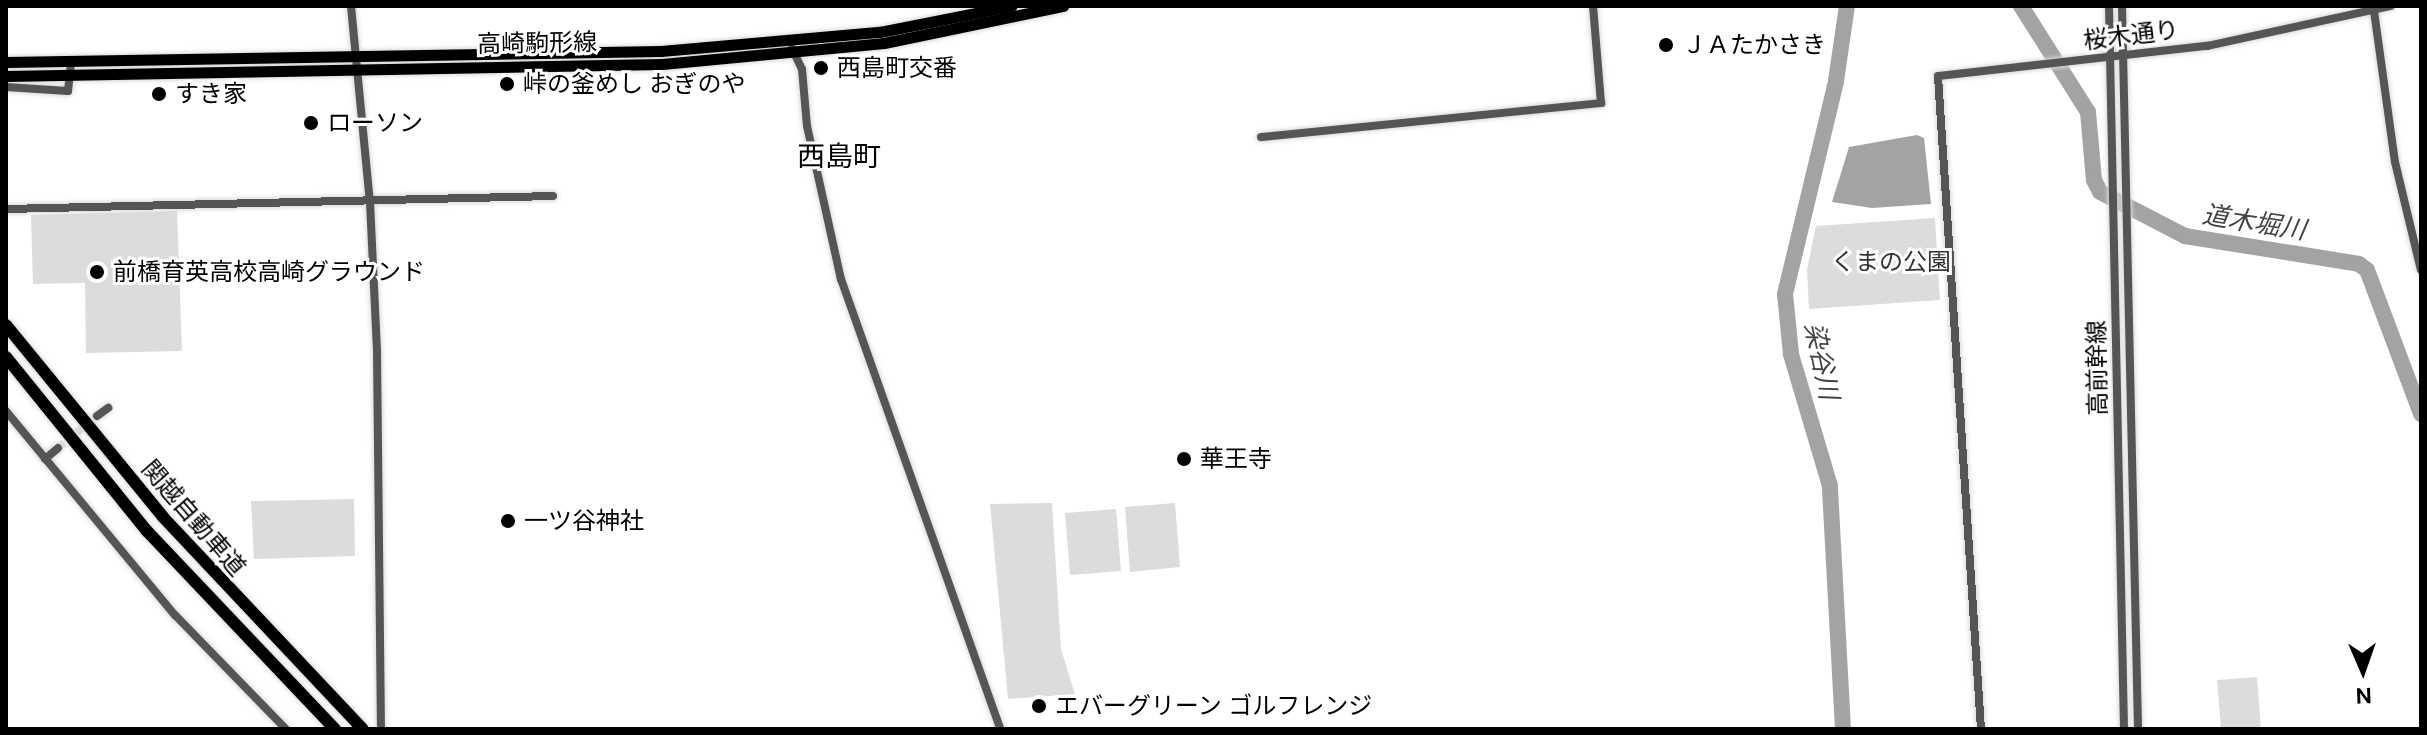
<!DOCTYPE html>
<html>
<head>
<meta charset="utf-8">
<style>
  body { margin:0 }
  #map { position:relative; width:2427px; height:735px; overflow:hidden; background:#fff; font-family:"DM Sans","Noto Sans JP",sans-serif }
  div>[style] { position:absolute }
  .green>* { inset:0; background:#dcdcdc }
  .water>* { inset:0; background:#a3a3a3 }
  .river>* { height:16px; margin:-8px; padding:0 8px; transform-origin:8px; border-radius:8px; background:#a3a3a3 }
  .tertiary-tunnel>* { height:8px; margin-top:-4px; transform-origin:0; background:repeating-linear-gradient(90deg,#d9d9d9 0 8px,transparent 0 12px) }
  .roads { filter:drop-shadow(0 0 2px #dbdbdb) drop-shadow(0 0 2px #dbdbdb) }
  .tertiary>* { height:8px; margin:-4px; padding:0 4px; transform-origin:4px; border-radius:4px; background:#555 }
  .primary>* { height:11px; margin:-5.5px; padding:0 5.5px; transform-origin:5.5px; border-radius:5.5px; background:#000 }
  .motorway>* { height:12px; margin:-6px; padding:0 6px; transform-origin:6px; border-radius:6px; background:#000 }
  .dots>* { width:22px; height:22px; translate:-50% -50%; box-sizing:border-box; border:4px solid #fff; border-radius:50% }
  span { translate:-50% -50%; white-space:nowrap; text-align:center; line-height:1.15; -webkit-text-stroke:6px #fff; paint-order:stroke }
  .street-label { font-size:24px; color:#000 }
  .poi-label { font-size:24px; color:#000 }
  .left { translate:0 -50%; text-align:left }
  .park-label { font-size:24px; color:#333 }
  .water-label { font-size:26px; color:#444; font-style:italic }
  .quarter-label { font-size:28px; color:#000 }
  .frame { position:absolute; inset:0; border:8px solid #000; pointer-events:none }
  .north { position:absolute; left:2323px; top:631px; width:80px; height:80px; -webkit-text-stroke:6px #fff; paint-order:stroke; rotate:178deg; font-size:22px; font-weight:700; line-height:32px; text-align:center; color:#000 }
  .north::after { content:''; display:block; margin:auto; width:28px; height:36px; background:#000; clip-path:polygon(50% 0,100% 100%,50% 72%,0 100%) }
</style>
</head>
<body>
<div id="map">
  <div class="green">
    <div style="clip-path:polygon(177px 211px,182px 351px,86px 353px,85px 283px,33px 284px,31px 215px)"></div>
    <div style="clip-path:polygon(1935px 218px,1940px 300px,1809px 309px,1807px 270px,1816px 226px)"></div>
    <div style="clip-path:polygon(354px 499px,355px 556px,254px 559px,251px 501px)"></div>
    <div style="clip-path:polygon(1052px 503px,1061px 649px,1075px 694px,1008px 699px,990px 504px)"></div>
    <div style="clip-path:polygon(1175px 503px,1180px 567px,1130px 572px,1125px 507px)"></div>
    <div style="clip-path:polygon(1116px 509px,1121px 571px,1070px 575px,1065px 513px)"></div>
    <div style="clip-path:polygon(2257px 677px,2261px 729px,2221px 729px,2217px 680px)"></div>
  </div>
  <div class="water">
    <div style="clip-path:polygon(1917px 135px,1924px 138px,1931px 204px,1872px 208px,1832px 202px,1849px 147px)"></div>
  </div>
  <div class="river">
    <div style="left:2021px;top:6px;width:125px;rotate:57.7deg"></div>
    <div style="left:2088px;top:112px;width:68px;rotate:85deg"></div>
    <div style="left:2094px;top:180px;width:13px;rotate:63deg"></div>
    <div style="left:2100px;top:192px;width:96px;rotate:27.4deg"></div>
    <div style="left:2185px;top:236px;width:176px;rotate:9.1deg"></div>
    <div style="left:2359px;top:264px;width:10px;rotate:37deg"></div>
    <div style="left:2367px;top:270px;width:154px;rotate:69.4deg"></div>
    <div style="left:1843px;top:729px;width:243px;rotate:-93.1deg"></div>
    <div style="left:1830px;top:486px;width:138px;rotate:-106.5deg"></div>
    <div style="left:1791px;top:354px;width:60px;rotate:-95.7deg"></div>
    <div style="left:1785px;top:294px;width:219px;rotate:-76.5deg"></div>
    <div style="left:1836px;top:81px;width:76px;rotate:-81.7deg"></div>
  </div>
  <div class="tertiary-tunnel">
    <div style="left:58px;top:448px;width:50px;rotate:-39.4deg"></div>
  </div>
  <div class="roads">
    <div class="tertiary">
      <div style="left:351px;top:6px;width:197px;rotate:84.5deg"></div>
      <div style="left:370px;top:202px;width:149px;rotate:87.3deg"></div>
      <div style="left:377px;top:351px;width:378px;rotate:89.4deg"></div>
      <div style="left:2109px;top:6px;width:723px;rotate:88.81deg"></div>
      <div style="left:2122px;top:6px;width:723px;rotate:88.73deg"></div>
      <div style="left:2374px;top:11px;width:152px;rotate:82.1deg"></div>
      <div style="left:2395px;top:162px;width:111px;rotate:76.5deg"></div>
      <div style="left:792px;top:48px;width:23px;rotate:65deg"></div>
      <div style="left:802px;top:69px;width:57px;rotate:85deg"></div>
      <div style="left:807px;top:126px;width:157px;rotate:77.5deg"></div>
      <div style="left:841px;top:279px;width:477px;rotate:70.5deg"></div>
      <div style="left:6px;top:87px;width:62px;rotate:3.7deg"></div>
      <div style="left:68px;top:91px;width:30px;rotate:-84deg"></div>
      <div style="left:1261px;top:137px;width:342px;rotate:-5.7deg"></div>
      <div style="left:1601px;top:103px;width:97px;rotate:-94.7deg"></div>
      <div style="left:6px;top:209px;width:547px;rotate:-1.36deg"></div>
      <div style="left:6px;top:411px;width:265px;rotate:50.4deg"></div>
      <div style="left:175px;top:615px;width:159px;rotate:45.8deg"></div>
      <div style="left:97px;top:416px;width:14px;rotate:-36deg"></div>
      <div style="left:45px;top:459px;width:17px;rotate:-40deg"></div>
      <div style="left:1981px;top:729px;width:654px;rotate:-93.77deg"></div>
      <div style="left:1938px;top:76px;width:271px;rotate:-6.4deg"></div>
      <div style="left:2207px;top:46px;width:188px;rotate:-12.3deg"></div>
    </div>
    <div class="primary">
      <div style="left:6px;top:62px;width:655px;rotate:-0.96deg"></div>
      <div style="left:661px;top:51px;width:220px;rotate:-5deg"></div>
      <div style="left:880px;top:32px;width:134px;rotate:-11.2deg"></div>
      <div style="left:6px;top:76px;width:656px;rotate:-1.05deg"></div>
      <div style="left:662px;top:64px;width:223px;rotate:-5.4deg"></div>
      <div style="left:884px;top:43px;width:183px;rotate:-11.7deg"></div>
    </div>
    <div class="motorway">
      <div style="left:6px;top:325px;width:248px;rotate:50.7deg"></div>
      <div style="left:163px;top:517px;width:291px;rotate:46.7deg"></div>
      <div style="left:6px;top:357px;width:224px;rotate:51deg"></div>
      <div style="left:147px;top:531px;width:273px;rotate:46.5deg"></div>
    </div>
  </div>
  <div class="dots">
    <div style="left:1666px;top:45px;background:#000"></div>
    <div style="left:821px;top:68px;background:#000"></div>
    <div style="left:507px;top:84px;background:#000"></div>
    <div style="left:159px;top:94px;background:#000"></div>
    <div style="left:311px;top:123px;background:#000"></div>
    <div style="left:97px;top:272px;background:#000"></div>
    <div style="left:1184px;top:459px;background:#000"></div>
    <div style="left:508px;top:521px;background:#000"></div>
    <div style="left:1039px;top:706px;background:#000"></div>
  </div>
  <div class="street-label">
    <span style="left:2131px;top:35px;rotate:-7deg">桜木通り</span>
    <span style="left:537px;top:43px;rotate:-1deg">高崎駒形線</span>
    <span style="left:2097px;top:368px;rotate:-91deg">高前幹線</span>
    <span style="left:194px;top:518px;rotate:49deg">関越自動車道</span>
  </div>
  <div class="poi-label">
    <span class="left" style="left:1682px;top:45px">ＪＡたかさき</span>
    <span class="left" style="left:837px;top:68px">西島町交番</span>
    <span class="left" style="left:523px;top:84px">峠の釜めし おぎのや</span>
    <span class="left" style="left:175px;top:94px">すき家</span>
    <span class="left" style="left:327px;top:123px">ローソン</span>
    <span class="left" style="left:113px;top:272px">前橋育英高校高崎グラウンド</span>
    <span class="left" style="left:1200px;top:459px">華王寺</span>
    <span class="left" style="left:524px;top:521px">一ツ谷神社</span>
    <span class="left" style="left:1055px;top:706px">エバーグリーン ゴルフレンジ</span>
  </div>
  <div class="park-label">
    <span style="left:1891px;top:262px">くまの公園</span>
  </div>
  <div class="water-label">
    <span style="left:2254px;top:223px;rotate:9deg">道木堀川</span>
    <span style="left:1821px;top:361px;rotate:78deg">染谷川</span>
  </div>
  <div class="quarter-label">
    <span style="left:839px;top:157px">西島町</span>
  </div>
  <div class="frame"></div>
  <div class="north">N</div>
</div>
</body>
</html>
